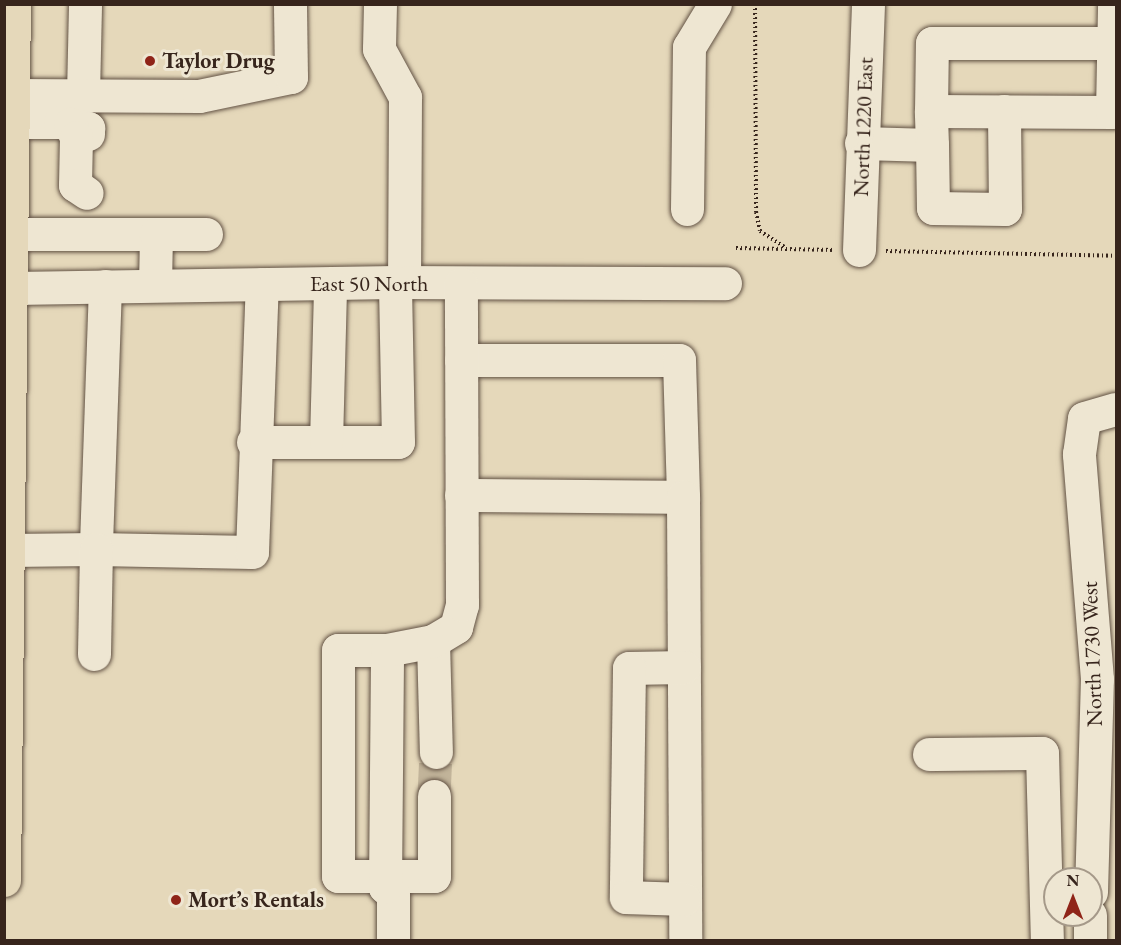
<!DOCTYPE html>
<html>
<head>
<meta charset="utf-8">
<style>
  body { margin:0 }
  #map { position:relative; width:1121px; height:945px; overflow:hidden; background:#e5d8ba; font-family:"EB Garamond",serif }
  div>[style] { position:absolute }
  .minor-tunnel>* { height:33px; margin-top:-16.5px; transform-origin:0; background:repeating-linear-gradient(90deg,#c2b49a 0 33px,transparent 0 49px) }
  .path>* { height:4px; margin-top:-2px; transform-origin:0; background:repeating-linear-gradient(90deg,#37251c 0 1.5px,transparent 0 4.5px) }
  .roads { filter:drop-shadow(0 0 2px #625244) drop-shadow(0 0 2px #625244) }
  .minor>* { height:33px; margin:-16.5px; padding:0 16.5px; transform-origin:16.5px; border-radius:16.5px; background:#eee6d2 }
  .major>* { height:33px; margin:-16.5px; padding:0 16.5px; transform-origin:16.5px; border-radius:16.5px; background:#e5d8ba }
  .dots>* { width:16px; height:16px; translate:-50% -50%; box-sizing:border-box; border:3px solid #eee6d2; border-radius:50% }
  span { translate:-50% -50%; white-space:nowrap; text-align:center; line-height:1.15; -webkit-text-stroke:6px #eee6d2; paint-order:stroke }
  .poi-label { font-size:22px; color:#37251c; font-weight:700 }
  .left { translate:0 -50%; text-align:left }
  .street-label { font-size:22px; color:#37251c }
  .frame { position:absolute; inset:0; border:6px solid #37251c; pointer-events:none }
  .north { position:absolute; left:1043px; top:867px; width:60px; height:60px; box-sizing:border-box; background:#eee6d2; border:2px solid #a59989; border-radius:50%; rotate:0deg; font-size:16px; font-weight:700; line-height:24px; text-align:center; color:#37251c }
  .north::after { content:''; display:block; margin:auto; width:21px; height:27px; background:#8f2418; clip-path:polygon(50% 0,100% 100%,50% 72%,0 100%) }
</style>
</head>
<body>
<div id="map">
  <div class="minor-tunnel">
    <div style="left:434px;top:796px;width:44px;rotate:-87.4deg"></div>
  </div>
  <div class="path">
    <div style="left:755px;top:4px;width:208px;rotate:89.7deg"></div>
    <div style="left:756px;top:212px;width:19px;rotate:78deg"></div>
    <div style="left:760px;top:231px;width:31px;rotate:33deg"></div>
    <div style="left:736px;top:248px;width:98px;rotate:1.2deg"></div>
    <div style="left:886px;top:251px;width:230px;rotate:1.2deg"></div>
  </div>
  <div class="roads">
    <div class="minor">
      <div style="left:380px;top:4px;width:45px;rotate:91.3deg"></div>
      <div style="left:379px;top:49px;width:55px;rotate:61.6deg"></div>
      <div style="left:405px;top:97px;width:186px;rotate:90.3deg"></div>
      <div style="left:83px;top:94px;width:90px;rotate:-88.7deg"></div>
      <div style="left:14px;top:95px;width:185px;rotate:0.3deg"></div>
      <div style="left:199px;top:96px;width:94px;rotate:-11.7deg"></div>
      <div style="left:291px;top:77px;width:73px;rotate:-90.8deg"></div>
      <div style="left:931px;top:111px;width:68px;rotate:-89.2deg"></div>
      <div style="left:932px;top:43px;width:184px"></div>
      <div style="left:14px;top:122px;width:46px"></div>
      <div style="left:60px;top:122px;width:29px;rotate:12deg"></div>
      <div style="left:88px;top:128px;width:6px;rotate:90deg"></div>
      <div style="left:70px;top:124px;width:14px;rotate:65deg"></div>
      <div style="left:76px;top:137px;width:48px;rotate:91.2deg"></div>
      <div style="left:75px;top:185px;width:14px;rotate:34deg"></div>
      <div style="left:861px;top:143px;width:71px;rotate:1.6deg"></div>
      <div style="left:932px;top:145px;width:34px;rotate:-92deg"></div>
      <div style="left:931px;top:111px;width:181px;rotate:0.3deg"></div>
      <div style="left:1112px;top:112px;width:108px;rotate:-88.9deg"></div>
      <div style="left:932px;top:145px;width:63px;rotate:89.1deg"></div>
      <div style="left:933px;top:208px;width:72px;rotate:0.8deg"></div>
      <div style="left:1005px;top:209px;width:98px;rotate:-90.6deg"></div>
      <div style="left:687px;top:209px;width:162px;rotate:-89.3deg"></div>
      <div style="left:689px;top:47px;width:50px;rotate:-58.8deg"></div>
      <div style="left:14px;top:234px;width:142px"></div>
      <div style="left:156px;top:234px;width:51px;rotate:91.1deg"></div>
      <div style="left:156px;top:234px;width:50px"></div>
      <div style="left:859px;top:250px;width:246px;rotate:-87.9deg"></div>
      <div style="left:105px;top:286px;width:263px;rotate:92deg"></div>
      <div style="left:96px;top:549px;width:156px;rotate:1.1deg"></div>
      <div style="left:252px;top:552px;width:268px;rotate:-87.9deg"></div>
      <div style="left:14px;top:288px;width:381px;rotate:-0.9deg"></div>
      <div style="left:395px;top:282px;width:330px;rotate:0.2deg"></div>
      <div style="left:461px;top:360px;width:218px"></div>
      <div style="left:679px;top:360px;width:137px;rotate:88.3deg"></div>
      <div style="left:253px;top:442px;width:145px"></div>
      <div style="left:398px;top:442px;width:160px;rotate:-91.1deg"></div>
      <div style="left:326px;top:442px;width:157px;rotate:-88.5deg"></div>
      <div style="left:461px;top:495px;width:222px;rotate:0.5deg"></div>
      <div style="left:683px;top:497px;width:443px;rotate:89.7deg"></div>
      <div style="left:9px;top:550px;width:87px;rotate:-0.7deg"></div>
      <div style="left:96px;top:549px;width:105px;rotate:91.1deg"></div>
      <div style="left:433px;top:641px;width:111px;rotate:88.5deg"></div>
      <div style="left:387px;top:650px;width:49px;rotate:180deg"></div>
      <div style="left:338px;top:650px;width:226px;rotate:90deg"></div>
      <div style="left:338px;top:876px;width:96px"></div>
      <div style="left:434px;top:876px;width:80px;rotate:-90deg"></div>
      <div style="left:684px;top:667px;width:55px;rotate:179deg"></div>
      <div style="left:629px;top:668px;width:229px;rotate:90.8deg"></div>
      <div style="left:626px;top:897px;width:58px;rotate:2deg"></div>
      <div style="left:929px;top:754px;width:113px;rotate:-0.5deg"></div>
      <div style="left:1042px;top:753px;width:187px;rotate:88.5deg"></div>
      <div style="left:1091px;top:892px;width:213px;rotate:-88.4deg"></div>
      <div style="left:1097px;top:679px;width:226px;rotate:-94.6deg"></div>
      <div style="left:1079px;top:454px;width:36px;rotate:-82deg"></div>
      <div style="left:1084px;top:418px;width:33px;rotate:-16deg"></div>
      <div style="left:393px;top:940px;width:46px;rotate:-90deg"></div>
      <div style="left:393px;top:894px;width:11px;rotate:-139deg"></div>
      <div style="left:385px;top:887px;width:237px;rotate:-89.5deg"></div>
      <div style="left:387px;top:650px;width:47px;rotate:-11.1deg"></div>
      <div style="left:433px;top:641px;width:27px;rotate:-31deg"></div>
      <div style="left:456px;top:627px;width:23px;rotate:-75deg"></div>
      <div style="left:462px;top:605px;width:321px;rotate:-90.2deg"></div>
      <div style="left:1090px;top:940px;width:25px;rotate:-90deg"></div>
    </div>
    <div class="major">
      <div style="left:4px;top:880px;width:876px;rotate:-89.35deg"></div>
    </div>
  </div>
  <div class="dots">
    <div style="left:150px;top:61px;background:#8f2418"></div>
    <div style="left:176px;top:900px;background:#8f2418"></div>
  </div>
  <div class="poi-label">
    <span class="left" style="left:162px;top:61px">Taylor Drug</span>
    <span class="left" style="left:188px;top:900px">Mort’s Rentals</span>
  </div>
  <div class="street-label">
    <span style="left:863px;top:127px;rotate:-88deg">North 1220 East</span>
    <span style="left:369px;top:284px">East 50 North</span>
    <span style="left:1092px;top:654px;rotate:-92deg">North 1730 West</span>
  </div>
  <div class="frame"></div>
  <div class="north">N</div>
</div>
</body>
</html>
